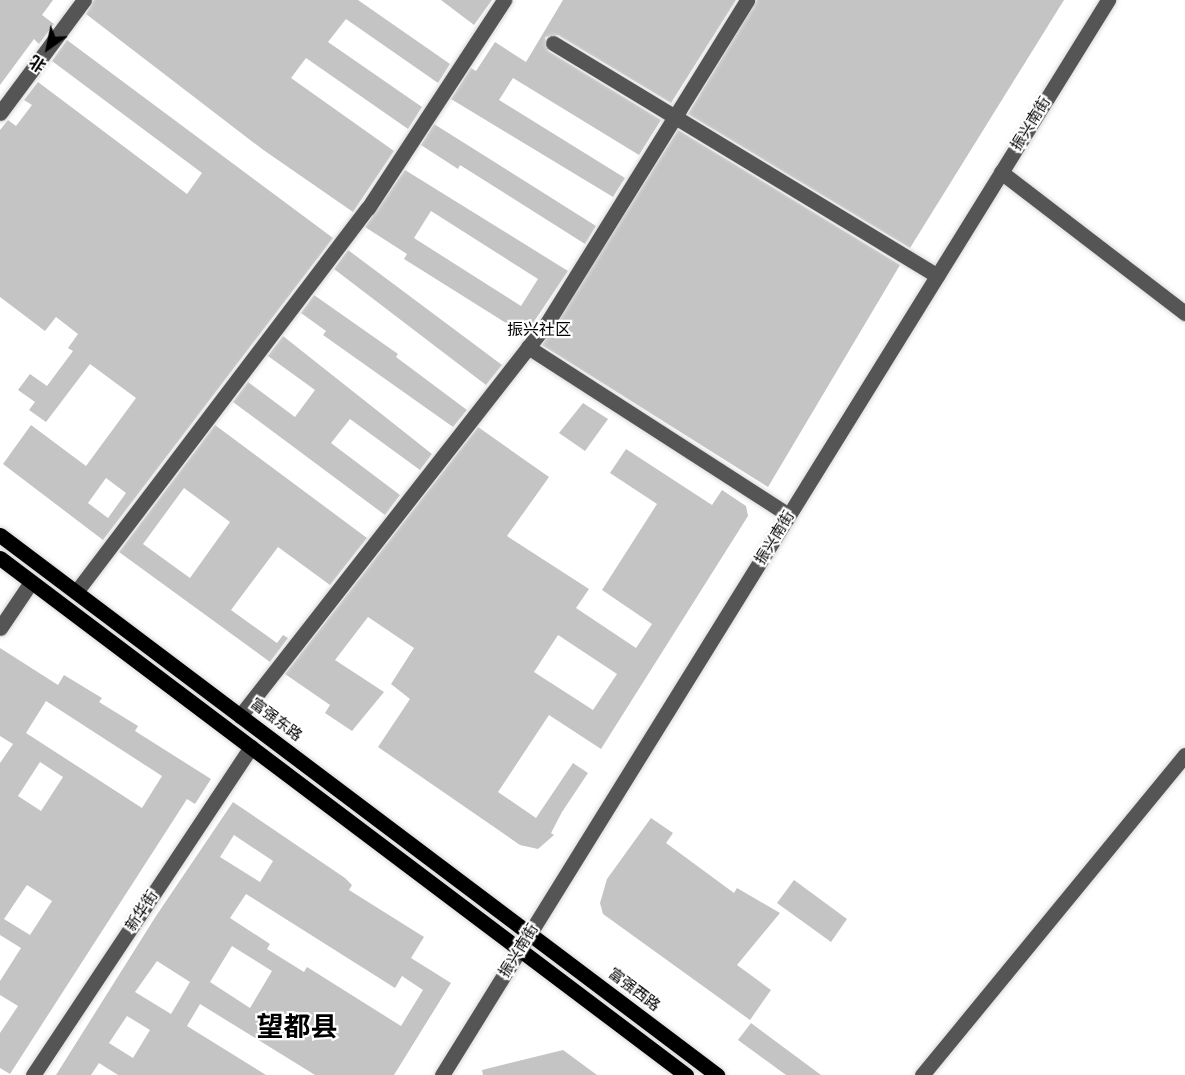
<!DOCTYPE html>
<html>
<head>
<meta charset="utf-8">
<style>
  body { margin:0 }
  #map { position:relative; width:1185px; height:1075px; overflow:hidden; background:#fff; font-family:Figtree,"Noto Sans SC",sans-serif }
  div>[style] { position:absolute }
  .building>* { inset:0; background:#c4c4c4 }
  .roads { filter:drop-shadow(0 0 2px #dbdbdb) drop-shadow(0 0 2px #dbdbdb) }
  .minor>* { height:15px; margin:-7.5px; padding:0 7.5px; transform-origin:7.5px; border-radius:7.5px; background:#555 }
  .major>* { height:15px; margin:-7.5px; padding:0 7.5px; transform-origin:7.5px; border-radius:7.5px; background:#000 }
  span { translate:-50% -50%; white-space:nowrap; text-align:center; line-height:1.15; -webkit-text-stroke:4.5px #fff; paint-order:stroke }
  .street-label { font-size:15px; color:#000 }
  .neighbourhood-label { font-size:16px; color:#000 }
  .town-label { font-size:27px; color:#000; font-weight:700 }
  .north { position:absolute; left:18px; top:18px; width:60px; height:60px; -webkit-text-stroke:4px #fff; paint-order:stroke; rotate:213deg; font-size:16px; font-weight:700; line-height:24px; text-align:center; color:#000 }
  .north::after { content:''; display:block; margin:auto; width:21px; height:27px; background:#000; clip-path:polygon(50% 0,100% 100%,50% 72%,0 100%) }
</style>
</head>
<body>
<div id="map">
  <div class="building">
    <div style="clip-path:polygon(0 0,53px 0,42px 15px,54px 24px,39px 44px,34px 39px,0 85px)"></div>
    <div style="clip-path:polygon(94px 0,358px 0,450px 64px,438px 83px,346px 19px,328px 42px,422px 107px,408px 129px,306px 58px,291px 78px,394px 151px,353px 212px,262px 149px,86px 14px)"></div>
    <div style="clip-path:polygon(441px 0,492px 0,474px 25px)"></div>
    <div style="clip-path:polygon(563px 0,736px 0,671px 103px,558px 35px,545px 37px,548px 51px,661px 120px,639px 155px,513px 78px,499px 100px,625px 178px,613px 197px,451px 99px,471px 68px,476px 71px,495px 42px,526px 62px)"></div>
    <div style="clip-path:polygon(757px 0,1064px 0,910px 248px,688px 114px)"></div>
    <div style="clip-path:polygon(evenodd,67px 40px,333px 238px,103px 540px,3px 464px,31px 425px,86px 466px,136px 398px,90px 364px,46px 422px,29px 410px,35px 402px,18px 390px,30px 374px,47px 386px,73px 351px,68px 348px,78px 334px,56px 317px,45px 331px,0 297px,0 130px,8px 120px,16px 126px,32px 105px,24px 100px,38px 82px,187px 194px,202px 173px,52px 61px,67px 40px,106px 478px,126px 493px,108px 518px,88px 503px,106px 478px)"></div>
    <div style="clip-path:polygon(434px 124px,596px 226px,585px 244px,460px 165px,458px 169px,421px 145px)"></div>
    <div style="clip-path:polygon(678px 130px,900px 265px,768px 487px,542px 345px)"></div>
    <div style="clip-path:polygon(evenodd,405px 170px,568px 271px,525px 335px,404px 259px,407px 254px,365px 227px,405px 170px,431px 211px,538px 279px,521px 306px,414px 238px,431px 211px)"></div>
    <div style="clip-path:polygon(348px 250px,502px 365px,486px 385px,334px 269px)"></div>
    <div style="clip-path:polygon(314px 295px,398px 354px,396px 357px,467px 410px,453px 427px,323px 335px,326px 331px,301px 313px)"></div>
    <div style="clip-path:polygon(283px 336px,432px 454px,420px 470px,350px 419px,331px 443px,400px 495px,385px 515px,233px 402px,248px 382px,295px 417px,315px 390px,268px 356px)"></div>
    <div style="clip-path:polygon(583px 403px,608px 419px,585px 451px,559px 433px)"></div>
    <div style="clip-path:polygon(evenodd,215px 425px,367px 538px,330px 585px,278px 547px,231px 610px,277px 643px,283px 635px,288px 638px,270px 662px,119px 552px,215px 425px,184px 488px,230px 522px,190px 578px,143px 544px,184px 488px)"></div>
    <div style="clip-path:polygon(evenodd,478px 427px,549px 477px,507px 536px,589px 589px,576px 608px,636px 648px,652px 624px,602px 590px,657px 504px,610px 473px,626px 449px,712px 505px,722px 490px,746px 506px,748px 516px,601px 749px,549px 715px,498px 792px,536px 818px,573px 763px,588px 773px,562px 812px,551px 833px,554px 835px,538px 849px,520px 845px,378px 747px,410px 699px,391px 684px,414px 648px,368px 617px,335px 660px,384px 692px,352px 731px,325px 713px,330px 705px,285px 674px,478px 427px,558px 635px,617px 674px,593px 710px,534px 672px,558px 635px)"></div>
    <div style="clip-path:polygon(evenodd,0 648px,58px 685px,64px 675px,102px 698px,99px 702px,138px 726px,135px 731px,211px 779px,195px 804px,187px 799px,10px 1074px,0 1068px,0 1033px,18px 1006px,0 995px,0 981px,21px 948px,0 935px,0 763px,13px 744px,0 736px,0 648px,46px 701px,162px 776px,142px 808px,26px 733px,46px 701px,0 648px,40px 762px,63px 777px,41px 811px,18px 796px,40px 762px,0 648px,27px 885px,52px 901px,30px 935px,4px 919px,27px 885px)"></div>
    <div style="clip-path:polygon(evenodd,233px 802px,345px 878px,352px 885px,349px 890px,424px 937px,411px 958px,451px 983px,394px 1075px,315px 1075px,200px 1004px,187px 1026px,266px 1075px,118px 1075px,99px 1063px,91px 1075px,56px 1075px,156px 916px,233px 802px,234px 835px,273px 861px,260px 882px,220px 857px,234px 835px,233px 802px,246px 894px,395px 988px,402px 976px,423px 990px,401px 1026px,307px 967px,304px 972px,267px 949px,270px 944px,230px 918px,246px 894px,233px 802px,232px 946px,272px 971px,250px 1008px,210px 982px,232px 946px,233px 802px,157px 961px,190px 982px,171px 1014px,135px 992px,157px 961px,233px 802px,127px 1016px,150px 1030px,133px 1058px,109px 1043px,127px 1016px)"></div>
    <div style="clip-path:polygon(651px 818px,673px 833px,666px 843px,734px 893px,737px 888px,780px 913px,737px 965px,771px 990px,750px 1020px,603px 914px,600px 903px,607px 879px)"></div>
    <div style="clip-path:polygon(794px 880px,847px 919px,831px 942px,777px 903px)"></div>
    <div style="clip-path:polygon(751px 1023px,821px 1075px,786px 1075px,738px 1040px)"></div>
    <div style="clip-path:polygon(563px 1050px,597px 1075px,483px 1075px,482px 1070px)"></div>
  </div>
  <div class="roads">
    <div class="minor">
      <div style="left:553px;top:43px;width:449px;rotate:31.2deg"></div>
      <div style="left:0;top:113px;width:141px;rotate:-53.4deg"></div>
      <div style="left:1001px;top:172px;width:232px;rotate:37.5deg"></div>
      <div style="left:528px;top:347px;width:310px;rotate:32.8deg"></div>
      <div style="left:76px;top:592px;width:482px;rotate:-52.8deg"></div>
      <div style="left:368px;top:208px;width:249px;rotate:-56.8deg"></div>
      <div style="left:0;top:628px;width:55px;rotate:-56deg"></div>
      <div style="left:240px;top:716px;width:499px;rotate:-52deg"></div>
      <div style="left:547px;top:323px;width:380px;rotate:-58.2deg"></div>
      <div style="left:33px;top:1075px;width:394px;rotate:-56.4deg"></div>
      <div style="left:442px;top:1075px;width:1265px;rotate:-58.22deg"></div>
      <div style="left:922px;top:1075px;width:414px;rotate:-50.6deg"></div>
    </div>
    <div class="major">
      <div style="left:0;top:535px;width:898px;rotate:36.98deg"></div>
      <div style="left:0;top:558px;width:859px;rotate:37deg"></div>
    </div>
  </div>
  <div class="street-label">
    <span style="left:1031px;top:124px;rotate:-58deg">振兴南街</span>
    <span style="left:775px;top:538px;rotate:-58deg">振兴南街</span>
    <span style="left:276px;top:720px;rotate:37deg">富强东路</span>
    <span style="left:142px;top:911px;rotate:-56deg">新华街</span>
    <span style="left:519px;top:951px;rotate:-58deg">振兴南街</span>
    <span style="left:634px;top:990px;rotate:37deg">富强西路</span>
  </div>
  <div class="neighbourhood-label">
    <span style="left:539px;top:330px">振兴社区</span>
  </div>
  <div class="town-label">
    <span style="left:297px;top:1027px">望都县</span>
  </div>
  <div class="north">北</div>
</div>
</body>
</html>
